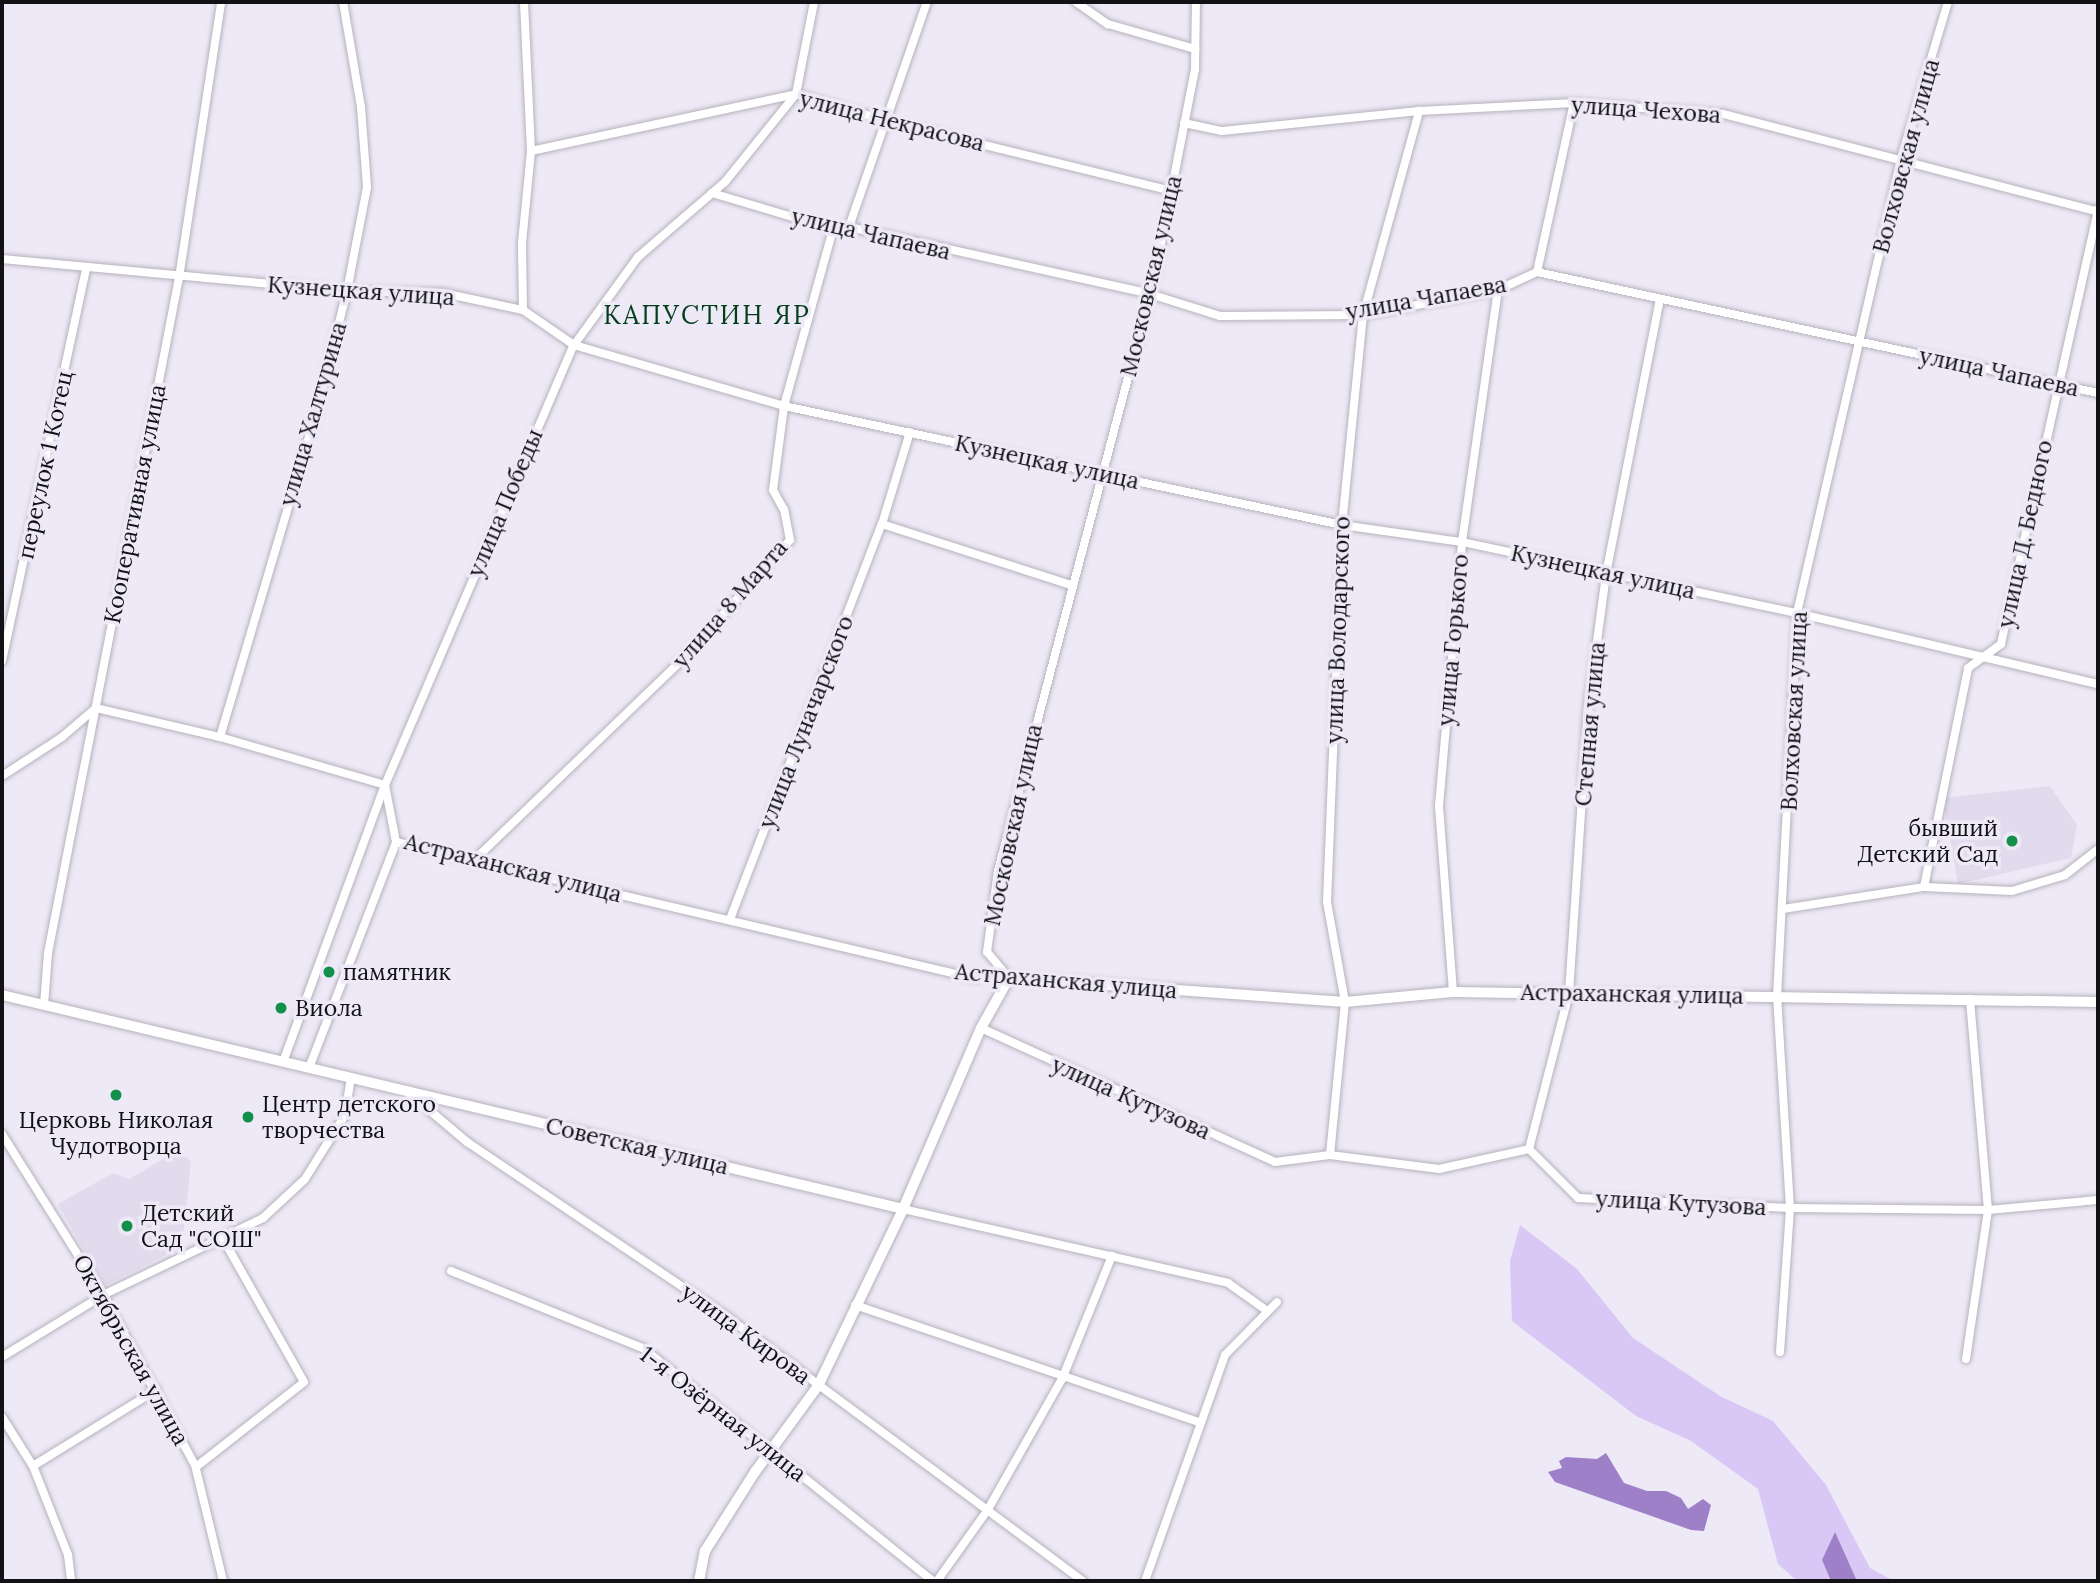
<!DOCTYPE html>
<html>
<head>
<meta charset="utf-8">
<style>
  body { margin:0 }
  #map { position:relative; width:2100px; height:1583px; overflow:hidden; background:#eee9f6; font-family:Lora,serif }
  div>[style] { position:absolute }
  .built>* { inset:0; background:#e2dbee }
  .green>* { inset:0; background:#d9c8f6 }
  .water>* { inset:0; background:#9d80c8 }
  .roads { filter:drop-shadow(0 0 2px #b6b2bd) drop-shadow(0 0 2px #b6b2bd) }
  .street>* { height:8px; margin:-4px; padding:0 4px; transform-origin:4px; border-radius:4px; background:#fff }
  .secondary>* { height:10px; margin:-5px; padding:0 5px; transform-origin:5px; border-radius:5px; background:#fff }
  .dots>* { width:19px; height:19px; translate:-50% -50%; box-sizing:border-box; border:4px solid #eee9f6; border-radius:50% }
  span { translate:-50% -50%; white-space:nowrap; text-align:center; line-height:1.15; -webkit-text-stroke:7px #eee9f6; paint-order:stroke }
  .street-label { font-size:23px; color:#121115 }
  .poi-label { font-size:23px; color:#121115 }
  .right { translate:-100% -50%; text-align:right }
  .left { translate:0 -50%; text-align:left }
  .quarter-label { font-size:26px; color:#033d1c; letter-spacing:2px }
  .frame { position:absolute; inset:0; border:4px solid #121115; pointer-events:none }
</style>
</head>
<body>
<div id="map">
  <div class="built">
    <div style="clip-path:polygon(2050px 786px,2077px 825px,2071px 858px,1958px 884px,1943px 798px)"></div>
    <div style="clip-path:polygon(179px 1150px,191px 1162px,182px 1247px,104px 1286px,58px 1204px,113px 1173px,129px 1179px)"></div>
  </div>
  <div class="green">
    <div style="clip-path:polygon(1520px 1225px,1577px 1269px,1633px 1338px,1720px 1396px,1773px 1421px,1826px 1485px,1870px 1568px,1894px 1581px,1857px 1581px,1835px 1533px,1822px 1560px,1831px 1581px,1797px 1581px,1778px 1564px,1758px 1489px,1691px 1441px,1636px 1416px,1512px 1321px,1510px 1261px)"></div>
  </div>
  <div class="water">
    <div style="clip-path:polygon(1606px 1453px,1624px 1483px,1647px 1491px,1666px 1491px,1681px 1498px,1688px 1509px,1703px 1499px,1711px 1505px,1704px 1531px,1691px 1530px,1555px 1482px,1548px 1472px,1562px 1468px,1559px 1461px,1566px 1457px,1597px 1459px)"></div>
    <div style="clip-path:polygon(1835px 1532px,1857px 1581px,1831px 1581px,1822px 1560px)"></div>
  </div>
  <div class="roads">
    <div class="street">
      <div style="left:1076px;top:2px;width:39px;rotate:35deg"></div>
      <div style="left:1108px;top:24px;width:91px;rotate:16deg"></div>
      <div style="left:1184px;top:123px;width:39px;rotate:12deg"></div>
      <div style="left:1222px;top:131px;width:198px;rotate:-5.8deg"></div>
      <div style="left:1419px;top:111px;width:155px;rotate:-3deg"></div>
      <div style="left:1574px;top:103px;width:149px;rotate:4.2deg"></div>
      <div style="left:1723px;top:114px;width:388px;rotate:14.6deg"></div>
      <div style="left:531px;top:151px;width:271px;rotate:-12.1deg"></div>
      <div style="left:796px;top:94px;width:95px;rotate:16.5deg"></div>
      <div style="left:887px;top:121px;width:292px;rotate:13.8deg"></div>
      <div style="left:712px;top:193px;width:126px;rotate:16.6deg"></div>
      <div style="left:833px;top:229px;width:16px;rotate:-7deg"></div>
      <div style="left:849px;top:227px;width:308px;rotate:12.5deg"></div>
      <div style="left:1150px;top:294px;width:73px;rotate:17.4deg"></div>
      <div style="left:1220px;top:316px;width:143px;rotate:-0.4deg"></div>
      <div style="left:1363px;top:315px;width:137px;rotate:-10.5deg"></div>
      <div style="left:1498px;top:290px;width:43px;rotate:-24.8deg"></div>
      <div style="left:1537px;top:272px;width:574px;rotate:12.17deg"></div>
      <div style="left:849px;top:227px;width:238px;rotate:-70.9deg"></div>
      <div style="left:2px;top:259px;width:346px;rotate:5.3deg"></div>
      <div style="left:347px;top:291px;width:96px;rotate:1.2deg"></div>
      <div style="left:443px;top:293px;width:82px;rotate:12deg"></div>
      <div style="left:523px;top:310px;width:62px;rotate:34.5deg"></div>
      <div style="left:574px;top:345px;width:219px;rotate:16.2deg"></div>
      <div style="left:784px;top:406px;width:571px;rotate:12.04deg"></div>
      <div style="left:1342px;top:525px;width:121px;rotate:8.1deg"></div>
      <div style="left:1462px;top:542px;width:342px;rotate:12deg"></div>
      <div style="left:1797px;top:613px;width:309px;rotate:13.3deg"></div>
      <div style="left:1537px;top:272px;width:173px;rotate:-77.7deg"></div>
      <div style="left:523px;top:310px;width:67px;rotate:-90.9deg"></div>
      <div style="left:522px;top:243px;width:92px;rotate:-84.4deg"></div>
      <div style="left:531px;top:151px;width:149px;rotate:-92.7deg"></div>
      <div style="left:882px;top:524px;width:199px;rotate:17.9deg"></div>
      <div style="left:2px;top:661px;width:402px;rotate:-77.9deg"></div>
      <div style="left:220px;top:737px;width:342px;rotate:-73.5deg"></div>
      <div style="left:317px;top:409px;width:122px;rotate:-75.7deg"></div>
      <div style="left:347px;top:291px;width:106px;rotate:-79.1deg"></div>
      <div style="left:367px;top:187px;width:80px;rotate:-94.3deg"></div>
      <div style="left:361px;top:107px;width:107px;rotate:-99.7deg"></div>
      <div style="left:2px;top:776px;width:72px;rotate:-33deg"></div>
      <div style="left:62px;top:737px;width:45px;rotate:-40.5deg"></div>
      <div style="left:96px;top:708px;width:127px;rotate:13.2deg"></div>
      <div style="left:220px;top:737px;width:172px;rotate:16.2deg"></div>
      <div style="left:385px;top:785px;width:58px;rotate:79.1deg"></div>
      <div style="left:396px;top:842px;width:589px;rotate:13.26deg"></div>
      <div style="left:969px;top:977px;width:40px;rotate:1.4deg"></div>
      <div style="left:472px;top:862px;width:290px;rotate:-43.9deg"></div>
      <div style="left:681px;top:661px;width:163px;rotate:-48deg"></div>
      <div style="left:790px;top:540px;width:31px;rotate:-101deg"></div>
      <div style="left:784px;top:510px;width:23px;rotate:-119deg"></div>
      <div style="left:773px;top:490px;width:85px;rotate:-82.5deg"></div>
      <div style="left:784px;top:406px;width:184px;rotate:-74.5deg"></div>
      <div style="left:1924px;top:887px;width:223px;rotate:-78.6deg"></div>
      <div style="left:1968px;top:668px;width:41px;rotate:-36deg"></div>
      <div style="left:2001px;top:644px;width:446px;rotate:-77.4deg"></div>
      <div style="left:1783px;top:909px;width:143px;rotate:-8.9deg"></div>
      <div style="left:1924px;top:887px;width:88px;rotate:2.6deg"></div>
      <div style="left:2012px;top:891px;width:55px;rotate:-16.8deg"></div>
      <div style="left:2065px;top:875px;width:42px;rotate:-38.2deg"></div>
      <div style="left:730px;top:919px;width:423px;rotate:-69deg"></div>
      <div style="left:882px;top:524px;width:96px;rotate:-73.1deg"></div>
      <div style="left:1009px;top:978px;width:34px;rotate:-130deg"></div>
      <div style="left:987px;top:952px;width:82px;rotate:-82.3deg"></div>
      <div style="left:998px;top:871px;width:616px;rotate:-75.24deg"></div>
      <div style="left:1155px;top:275px;width:209px;rotate:-79deg"></div>
      <div style="left:1195px;top:70px;width:68px;rotate:-89.2deg"></div>
      <div style="left:1453px;top:992px;width:187px;rotate:-94.3deg"></div>
      <div style="left:1439px;top:806px;width:265px;rotate:-85deg"></div>
      <div style="left:1462px;top:542px;width:255px;rotate:-81.9deg"></div>
      <div style="left:44px;top:1005px;width:52px;rotate:-85.6deg"></div>
      <div style="left:48px;top:953px;width:688px;rotate:-79.02deg"></div>
      <div style="left:179px;top:278px;width:279px;rotate:-81.3deg"></div>
      <div style="left:981px;top:1028px;width:323px;rotate:24.5deg"></div>
      <div style="left:1275px;top:1162px;width:55px;rotate:-7.3deg"></div>
      <div style="left:1330px;top:1155px;width:110px;rotate:7.3deg"></div>
      <div style="left:1439px;top:1169px;width:92px;rotate:-12.5deg"></div>
      <div style="left:1529px;top:1149px;width:69px;rotate:45deg"></div>
      <div style="left:1578px;top:1198px;width:212px;rotate:2.7deg"></div>
      <div style="left:1790px;top:1208px;width:198px;rotate:0.6deg"></div>
      <div style="left:1988px;top:1210px;width:110px;rotate:-5.2deg"></div>
      <div style="left:283px;top:1062px;width:295px;rotate:-69.8deg"></div>
      <div style="left:385px;top:785px;width:479px;rotate:-66.8deg"></div>
      <div style="left:574px;top:345px;width:109px;rotate:-54deg"></div>
      <div style="left:638px;top:257px;width:115px;rotate:-40.8deg"></div>
      <div style="left:725px;top:182px;width:113px;rotate:-51.1deg"></div>
      <div style="left:796px;top:94px;width:94px;rotate:-78.9deg"></div>
      <div style="left:309px;top:1068px;width:242px;rotate:-68.9deg"></div>
      <div style="left:409px;top:1093px;width:76px;rotate:40.2deg"></div>
      <div style="left:467px;top:1142px;width:317px;rotate:33.9deg"></div>
      <div style="left:730px;top:1319px;width:440px;rotate:36.6deg"></div>
      <div style="left:2px;top:1134px;width:190px;rotate:57.9deg"></div>
      <div style="left:103px;top:1295px;width:193px;rotate:61.6deg"></div>
      <div style="left:195px;top:1465px;width:119px;rotate:76.4deg"></div>
      <div style="left:1529px;top:1149px;width:161px;rotate:-75.6deg"></div>
      <div style="left:1569px;top:993px;width:286px;rotate:-86.2deg"></div>
      <div style="left:1588px;top:708px;width:135px;rotate:-82.3deg"></div>
      <div style="left:1606px;top:574px;width:279px;rotate:-78.9deg"></div>
      <div style="left:1330px;top:1155px;width:154px;rotate:-84.4deg"></div>
      <div style="left:1345px;top:1002px;width:102px;rotate:-100.2deg"></div>
      <div style="left:1327px;top:902px;width:377px;rotate:-87.7deg"></div>
      <div style="left:1342px;top:525px;width:211px;rotate:-84.3deg"></div>
      <div style="left:1363px;top:315px;width:212px;rotate:-74.6deg"></div>
      <div style="left:903px;top:1209px;width:333px;rotate:12.8deg"></div>
      <div style="left:1228px;top:1283px;width:47px;rotate:35.4deg"></div>
      <div style="left:451px;top:1271px;width:207px;rotate:21.9deg"></div>
      <div style="left:643px;top:1348px;width:372px;rotate:38.8deg"></div>
      <div style="left:855px;top:1305px;width:363px;rotate:18.8deg"></div>
      <div style="left:1780px;top:1352px;width:144px;rotate:-86deg"></div>
      <div style="left:1790px;top:1208px;width:211px;rotate:-93.5deg"></div>
      <div style="left:1777px;top:997px;width:385px;rotate:-87deg"></div>
      <div style="left:1797px;top:613px;width:463px;rotate:-77.1deg"></div>
      <div style="left:1900px;top:162px;width:167px;rotate:-73.3deg"></div>
      <div style="left:2px;top:1357px;width:119px;rotate:-31.5deg"></div>
      <div style="left:103px;top:1295px;width:178px;rotate:-25.7deg"></div>
      <div style="left:263px;top:1218px;width:57px;rotate:-42.9deg"></div>
      <div style="left:305px;top:1179px;width:75px;rotate:-58deg"></div>
      <div style="left:345px;top:1115px;width:37px;rotate:-81deg"></div>
      <div style="left:1966px;top:1359px;width:151px;rotate:-81.6deg"></div>
      <div style="left:1988px;top:1210px;width:212px;rotate:-94.9deg"></div>
      <div style="left:2px;top:1417px;width:58px;rotate:57.7deg"></div>
      <div style="left:33px;top:1466px;width:96px;rotate:68.5deg"></div>
      <div style="left:68px;top:1555px;width:26px;rotate:83deg"></div>
      <div style="left:33px;top:1466px;width:145px;rotate:-31.7deg"></div>
      <div style="left:196px;top:1467px;width:137px;rotate:-38.2deg"></div>
      <div style="left:304px;top:1382px;width:167px;rotate:-119.5deg"></div>
      <div style="left:937px;top:1581px;width:86px;rotate:-54.5deg"></div>
      <div style="left:987px;top:1511px;width:152px;rotate:-60.4deg"></div>
      <div style="left:1062px;top:1379px;width:133px;rotate:-67.9deg"></div>
      <div style="left:1145px;top:1581px;width:240px;rotate:-70.5deg"></div>
      <div style="left:1225px;top:1355px;width:74px;rotate:-45.5deg"></div>
    </div>
    <div class="secondary">
      <div style="left:2px;top:995px;width:926px;rotate:13.36deg"></div>
      <div style="left:699px;top:1581px;width:31px;rotate:-79deg"></div>
      <div style="left:705px;top:1551px;width:93px;rotate:-57.7deg"></div>
      <div style="left:755px;top:1472px;width:107px;rotate:-53.8deg"></div>
      <div style="left:818px;top:1386px;width:196px;rotate:-64.3deg"></div>
      <div style="left:903px;top:1209px;width:197px;rotate:-66.7deg"></div>
      <div style="left:981px;top:1028px;width:57px;rotate:-60.8deg"></div>
      <div style="left:1009px;top:978px;width:337px;rotate:4.1deg"></div>
      <div style="left:1345px;top:1002px;width:108px;rotate:-5.3deg"></div>
      <div style="left:1453px;top:992px;width:645px;rotate:0.89deg"></div>
    </div>
  </div>
  <div class="dots">
    <div style="left:2012px;top:841px;background:#118f4b"></div>
    <div style="left:329px;top:972px;background:#118f4b"></div>
    <div style="left:281px;top:1008px;background:#118f4b"></div>
    <div style="left:116px;top:1095px;background:#118f4b"></div>
    <div style="left:248px;top:1117px;background:#118f4b"></div>
    <div style="left:127px;top:1226px;background:#118f4b"></div>
  </div>
  <div class="street-label">
    <span style="left:1646px;top:110px;rotate:4deg">улица Чехова</span>
    <span style="left:892px;top:121px;rotate:14deg">улица Некрасова</span>
    <span style="left:1906px;top:156px;rotate:-75deg">Волховская улица</span>
    <span style="left:871px;top:234px;rotate:13deg">улица Чапаева</span>
    <span style="left:1151px;top:276px;rotate:-77deg">Московская улица</span>
    <span style="left:361px;top:291px;rotate:4deg">Кузнецкая улица</span>
    <span style="left:1426px;top:298px;rotate:-10deg">улица Чапаева</span>
    <span style="left:1999px;top:372px;rotate:12deg">улица Чапаева</span>
    <span style="left:313px;top:414px;rotate:-74deg">улица Халтурина</span>
    <span style="left:1047px;top:462px;rotate:12deg">Кузнецкая улица</span>
    <span style="left:45px;top:465px;rotate:-78deg">переулок 1 Котец</span>
    <span style="left:505px;top:503px;rotate:-67deg">улица Победы</span>
    <span style="left:135px;top:504px;rotate:-79deg">Кооперативная улица</span>
    <span style="left:2025px;top:534px;rotate:-78deg">улица Д. Бедного</span>
    <span style="left:1603px;top:572px;rotate:12deg">Кузнецкая улица</span>
    <span style="left:730px;top:604px;rotate:-49deg">улица 8 Марта</span>
    <span style="left:1338px;top:630px;rotate:-88deg">улица Володарского</span>
    <span style="left:1453px;top:640px;rotate:-85deg">улица Горького</span>
    <span style="left:1794px;top:711px;rotate:-87deg">Волховская улица</span>
    <span style="left:806px;top:722px;rotate:-69deg">улица Луначарского</span>
    <span style="left:1590px;top:724px;rotate:-85deg">Степная улица</span>
    <span style="left:1013px;top:825px;rotate:-78deg">Московская улица</span>
    <span style="left:513px;top:868px;rotate:14deg">Астраханская улица</span>
    <span style="left:1066px;top:981px;rotate:5deg">Астраханская улица</span>
    <span style="left:1632px;top:994px;rotate:1deg">Астраханская улица</span>
    <span style="left:1131px;top:1098px;rotate:24deg">улица Кутузова</span>
    <span style="left:637px;top:1146px;rotate:13deg">Советская улица</span>
    <span style="left:1681px;top:1203px;rotate:3deg">улица Кутузова</span>
    <span style="left:746px;top:1334px;rotate:36deg">улица Кирова</span>
    <span style="left:131px;top:1350px;rotate:61deg">Октябрьская улица</span>
    <span style="left:723px;top:1414px;rotate:38deg">1-я Озёрная улица</span>
  </div>
  <div class="poi-label">
    <span class="right" style="left:1998px;top:841px">бывший<br>Детский Сад</span>
    <span class="left" style="left:343px;top:972px">памятник</span>
    <span class="left" style="left:295px;top:1008px">Виола</span>
    <span class="left" style="left:262px;top:1117px">Центр детского<br>творчества</span>
    <span style="left:116px;top:1133px">Церковь Николая<br>Чудотворца</span>
    <span class="left" style="left:141px;top:1226px">Детский<br>Сад "СОШ"</span>
  </div>
  <div class="quarter-label">
    <span style="left:707px;top:315px">КАПУСТИН ЯР</span>
  </div>
  <div class="frame"></div>
</div>
</body>
</html>
